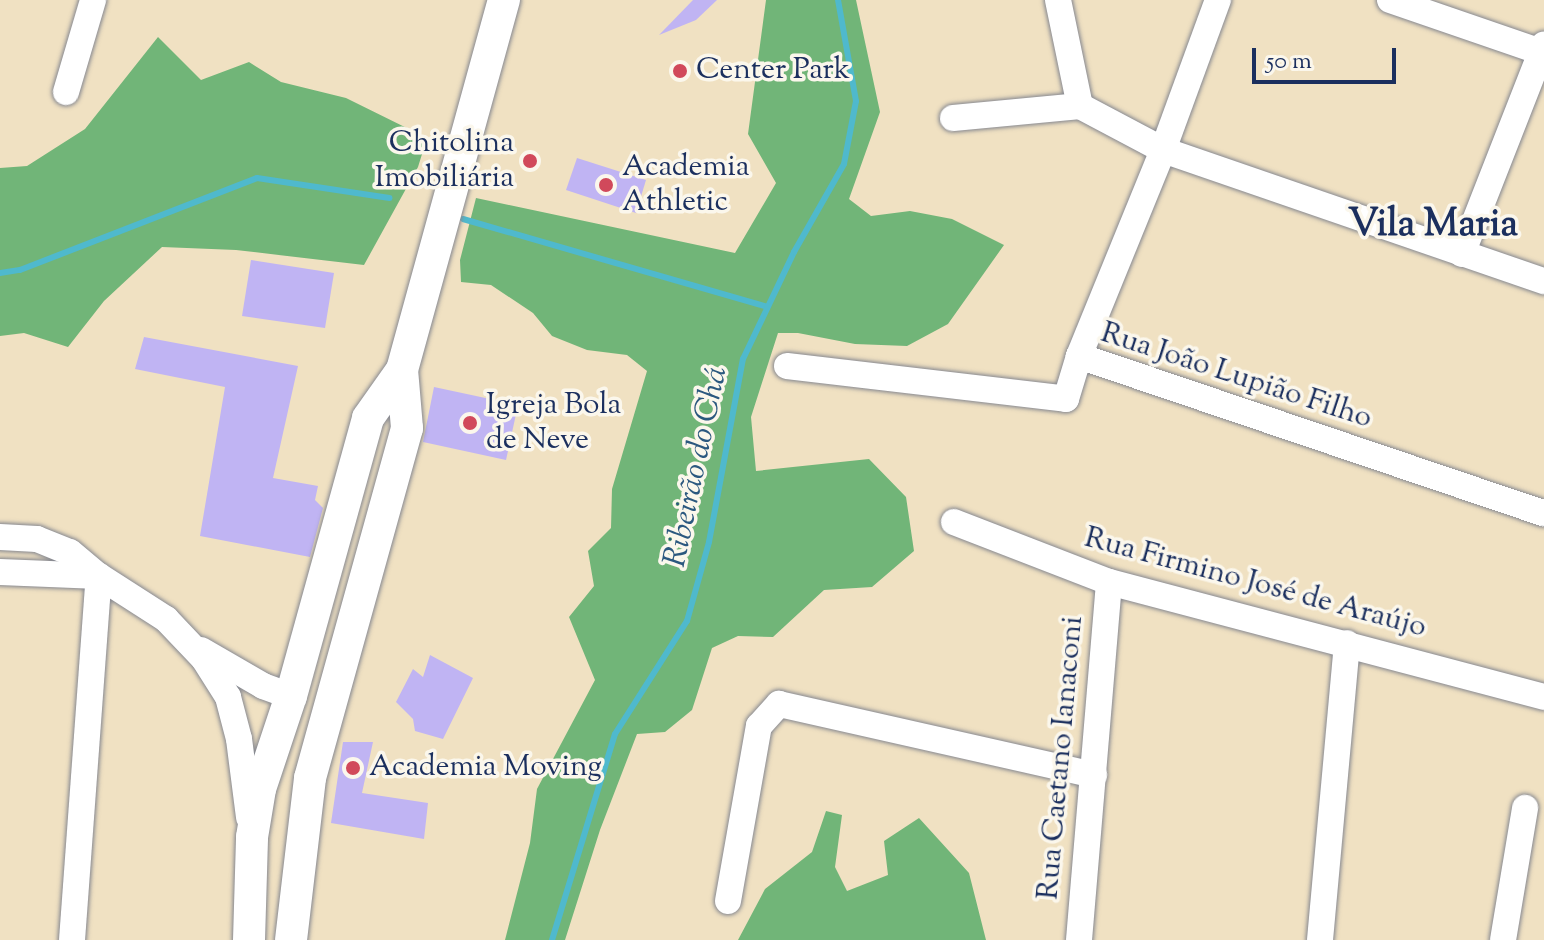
<!DOCTYPE html>
<html>
<head>
<meta charset="utf-8">
<style>
  body { margin:0 }
  #map { position:relative; width:1544px; height:940px; overflow:hidden; background:#f0e1c2; font-family:"Sorts Mill Goudy",serif }
  div>[style] { position:absolute }
  .forest>* { inset:0; background:#71b578 }
  .stream>* { height:6px; margin:-3px; padding:0 3px; transform-origin:3px; border-radius:3px; background:#4fb9cd }
  .building>* { inset:0; background:#c0b4f3 }
  .roads { filter:drop-shadow(0 0 2px #868890) drop-shadow(0 0 2px #868890) }
  .minor>* { height:26px; margin:-13px; padding:0 13px; transform-origin:13px; border-radius:13px; background:#fff }
  .major>* { height:32px; margin:-16px; padding:0 16px; transform-origin:16px; border-radius:16px; background:#fff }
  .dots>* { width:22px; height:22px; translate:-50% -50%; box-sizing:border-box; border:4px solid #fbf7ec; border-radius:50% }
  span { translate:-50% -50%; white-space:nowrap; text-align:center; line-height:1.15; -webkit-text-stroke:7px #fbf7ec; paint-order:stroke }
  .poi-label { font-size:30px; color:#1b2f5e }
  .left { translate:0 -50%; text-align:left }
  .right { translate:-100% -50%; text-align:right }
  .street-label { font-size:30px; color:#1b2f5e }
  .water-label { font-size:32px; color:#2b587f; font-style:italic }
  .district-label { font-size:38px; color:#1b2f5e; font-weight:700 }
  .scale { position:absolute; left:1252px; top:48px; width:144px; height:36px; box-sizing:border-box; border:4px solid #1b2f5e; border-top:0; padding-left:10px; font-size:24px; line-height:28px; white-space:nowrap; color:#1b2f5e; -webkit-text-stroke:6px #fbf7ec; paint-order:stroke }
</style>
</head>
<body>
<div id="map">
  <div class="forest">
    <div style="clip-path:polygon(766px 0,856px 0,880px 112px,849px 199px,871px 216px,910px 211px,952px 219px,1004px 245px,948px 324px,907px 346px,855px 344px,798px 333px,778px 333px,751px 417px,756px 471px,869px 459px,906px 497px,914px 551px,872px 587px,824px 590px,773px 637px,738px 636px,712px 648px,692px 710px,665px 732px,637px 734px,600px 830px,565px 940px,505px 940px,530px 843px,537px 789px,595px 680px,569px 617px,594px 586px,588px 551px,611px 528px,612px 489px,647px 371px,627px 355px,587px 350px,552px 336px,533px 313px,491px 285px,461px 282px,460px 260px,476px 198px,735px 253px,776px 183px,748px 134px)"></div>
    <div style="clip-path:polygon(158px 37px,201px 80px,249px 62px,281px 82px,346px 98px,427px 138px,418px 167px,364px 265px,236px 250px,162px 247px,104px 301px,68px 347px,24px 333px,0 336px,0 168px,27px 166px,85px 129px)"></div>
    <div style="clip-path:polygon(826px 811px,842px 815px,835px 867px,847px 891px,888px 875px,884px 841px,919px 818px,969px 873px,986px 940px,738px 940px,765px 889px,812px 852px)"></div>
  </div>
  <div class="stream">
    <div style="left:463px;top:219px;width:317px;rotate:16.1deg"></div>
    <div style="left:0;top:273px;width:20px;rotate:-9deg"></div>
    <div style="left:20px;top:270px;width:254px;rotate:-21.2deg"></div>
    <div style="left:257px;top:178px;width:134px;rotate:8.6deg"></div>
    <div style="left:552px;top:940px;width:215px;rotate:-73deg"></div>
    <div style="left:615px;top:734px;width:134px;rotate:-57.5deg"></div>
    <div style="left:687px;top:621px;width:82px;rotate:-74.4deg"></div>
    <div style="left:709px;top:542px;width:186px;rotate:-79.5deg"></div>
    <div style="left:743px;top:359px;width:119px;rotate:-64.5deg"></div>
    <div style="left:794px;top:252px;width:101px;rotate:-60.4deg"></div>
    <div style="left:844px;top:164px;width:64px;rotate:-79.2deg"></div>
    <div style="left:856px;top:101px;width:103px;rotate:-100.1deg"></div>
  </div>
  <div class="building">
    <div style="clip-path:polygon(693px 0,717px 0,696px 20px,659px 35px)"></div>
    <div style="clip-path:polygon(577px 158px,646px 180px,636px 213px,566px 190px)"></div>
    <div style="clip-path:polygon(251px 260px,334px 273px,325px 328px,242px 316px)"></div>
    <div style="clip-path:polygon(144px 337px,298px 366px,273px 478px,318px 486px,315px 500px,323px 508px,310px 557px,200px 536px,225px 387px,135px 369px)"></div>
    <div style="clip-path:polygon(434px 387px,518px 405px,506px 460px,423px 442px)"></div>
    <div style="clip-path:polygon(430px 655px,473px 678px,443px 739px,415px 731px,413px 719px,396px 702px,413px 669px,423px 677px)"></div>
    <div style="clip-path:polygon(343px 742px,373px 742px,362px 793px,428px 803px,424px 839px,331px 823px)"></div>
  </div>
  <div class="roads">
    <div class="minor">
      <div style="left:1058px;top:0;width:108px;rotate:78.3deg"></div>
      <div style="left:1080px;top:106px;width:94px;rotate:27.9deg"></div>
      <div style="left:1163px;top:150px;width:403px;rotate:19deg"></div>
      <div style="left:1390px;top:0;width:163px;rotate:19deg"></div>
      <div style="left:66px;top:92px;width:96px;rotate:-73.6deg"></div>
      <div style="left:953px;top:118px;width:128px;rotate:-5.4deg"></div>
      <div style="left:1462px;top:254px;width:225px;rotate:-68.6deg"></div>
      <div style="left:1079px;top:356px;width:222px;rotate:-67.8deg"></div>
      <div style="left:1163px;top:150px;width:160px;rotate:-69.9deg"></div>
      <div style="left:787px;top:366px;width:281px;rotate:6.7deg"></div>
      <div style="left:1066px;top:399px;width:45px;rotate:-73.2deg"></div>
      <div style="left:1079px;top:356px;width:491px;rotate:18.7deg"></div>
      <div style="left:954px;top:522px;width:166px;rotate:21.2deg"></div>
      <div style="left:1109px;top:582px;width:450px;rotate:14.8deg"></div>
      <div style="left:0;top:537px;width:37px;rotate:3deg"></div>
      <div style="left:37px;top:539px;width:35px;rotate:22deg"></div>
      <div style="left:70px;top:552px;width:38px;rotate:40deg"></div>
      <div style="left:99px;top:576px;width:80px;rotate:32.7deg"></div>
      <div style="left:166px;top:619px;width:55px;rotate:46.5deg"></div>
      <div style="left:204px;top:659px;width:45px;rotate:57.7deg"></div>
      <div style="left:228px;top:697px;width:43px;rotate:75.3deg"></div>
      <div style="left:239px;top:739px;width:79px;rotate:82.7deg"></div>
      <div style="left:0;top:572px;width:99px;rotate:2.3deg"></div>
      <div style="left:201px;top:650px;width:72px;rotate:30.1deg"></div>
      <div style="left:263px;top:686px;width:30px;rotate:20deg"></div>
      <div style="left:728px;top:901px;width:178px;rotate:-80deg"></div>
      <div style="left:759px;top:726px;width:30px;rotate:-48deg"></div>
      <div style="left:779px;top:704px;width:323px;rotate:12.7deg"></div>
      <div style="left:72px;top:940px;width:365px;rotate:-85.8deg"></div>
      <div style="left:1079px;top:940px;width:359px;rotate:-85.2deg"></div>
      <div style="left:1320px;top:940px;width:298px;rotate:-84.8deg"></div>
      <div style="left:1503px;top:940px;width:134px;rotate:-80.5deg"></div>
    </div>
    <div class="major">
      <div style="left:249px;top:940px;width:103px;rotate:-88.3deg"></div>
      <div style="left:252px;top:837px;width:49px;rotate:-80.5deg"></div>
      <div style="left:260px;top:789px;width:98px;rotate:-71.6deg"></div>
      <div style="left:291px;top:696px;width:288px;rotate:-74.5deg"></div>
      <div style="left:368px;top:418px;width:59px;rotate:-54.7deg"></div>
      <div style="left:402px;top:370px;width:384px;rotate:-74.6deg"></div>
      <div style="left:291px;top:940px;width:163px;rotate:-83.3deg"></div>
      <div style="left:310px;top:778px;width:363px;rotate:-74.5deg"></div>
      <div style="left:407px;top:428px;width:58px;rotate:-94.9deg"></div>
    </div>
  </div>
  <div class="dots">
    <div style="left:680px;top:71px;background:#d1495b"></div>
    <div style="left:530px;top:161px;background:#d1495b"></div>
    <div style="left:606px;top:185px;background:#d1495b"></div>
    <div style="left:470px;top:423px;background:#d1495b"></div>
    <div style="left:353px;top:768px;background:#d1495b"></div>
  </div>
  <div class="poi-label">
    <span class="left" style="left:696px;top:71px">Center Park</span>
    <span class="right" style="left:514px;top:161px">Chitolina<br>Imobiliária</span>
    <span class="left" style="left:622px;top:185px">Academia<br>Athletic</span>
    <span class="left" style="left:486px;top:423px">Igreja Bola<br>de Neve</span>
    <span class="left" style="left:369px;top:768px">Academia Moving</span>
  </div>
  <div class="street-label">
    <span style="left:1236px;top:377px;rotate:18deg">Rua João Lupião Filho</span>
    <span style="left:1255px;top:584px;rotate:15deg">Rua Firmino José de Araújo</span>
    <span style="left:1062px;top:758px;rotate:-85deg">Rua Caetano Ianaconi</span>
  </div>
  <div class="water-label">
    <span style="left:697px;top:467px;rotate:-78deg">Ribeirão do Chá</span>
  </div>
  <div class="district-label">
    <span style="left:1433px;top:227px">Vila Maria</span>
  </div>
  <div class="scale">50 m</div>
</div>
</body>
</html>
